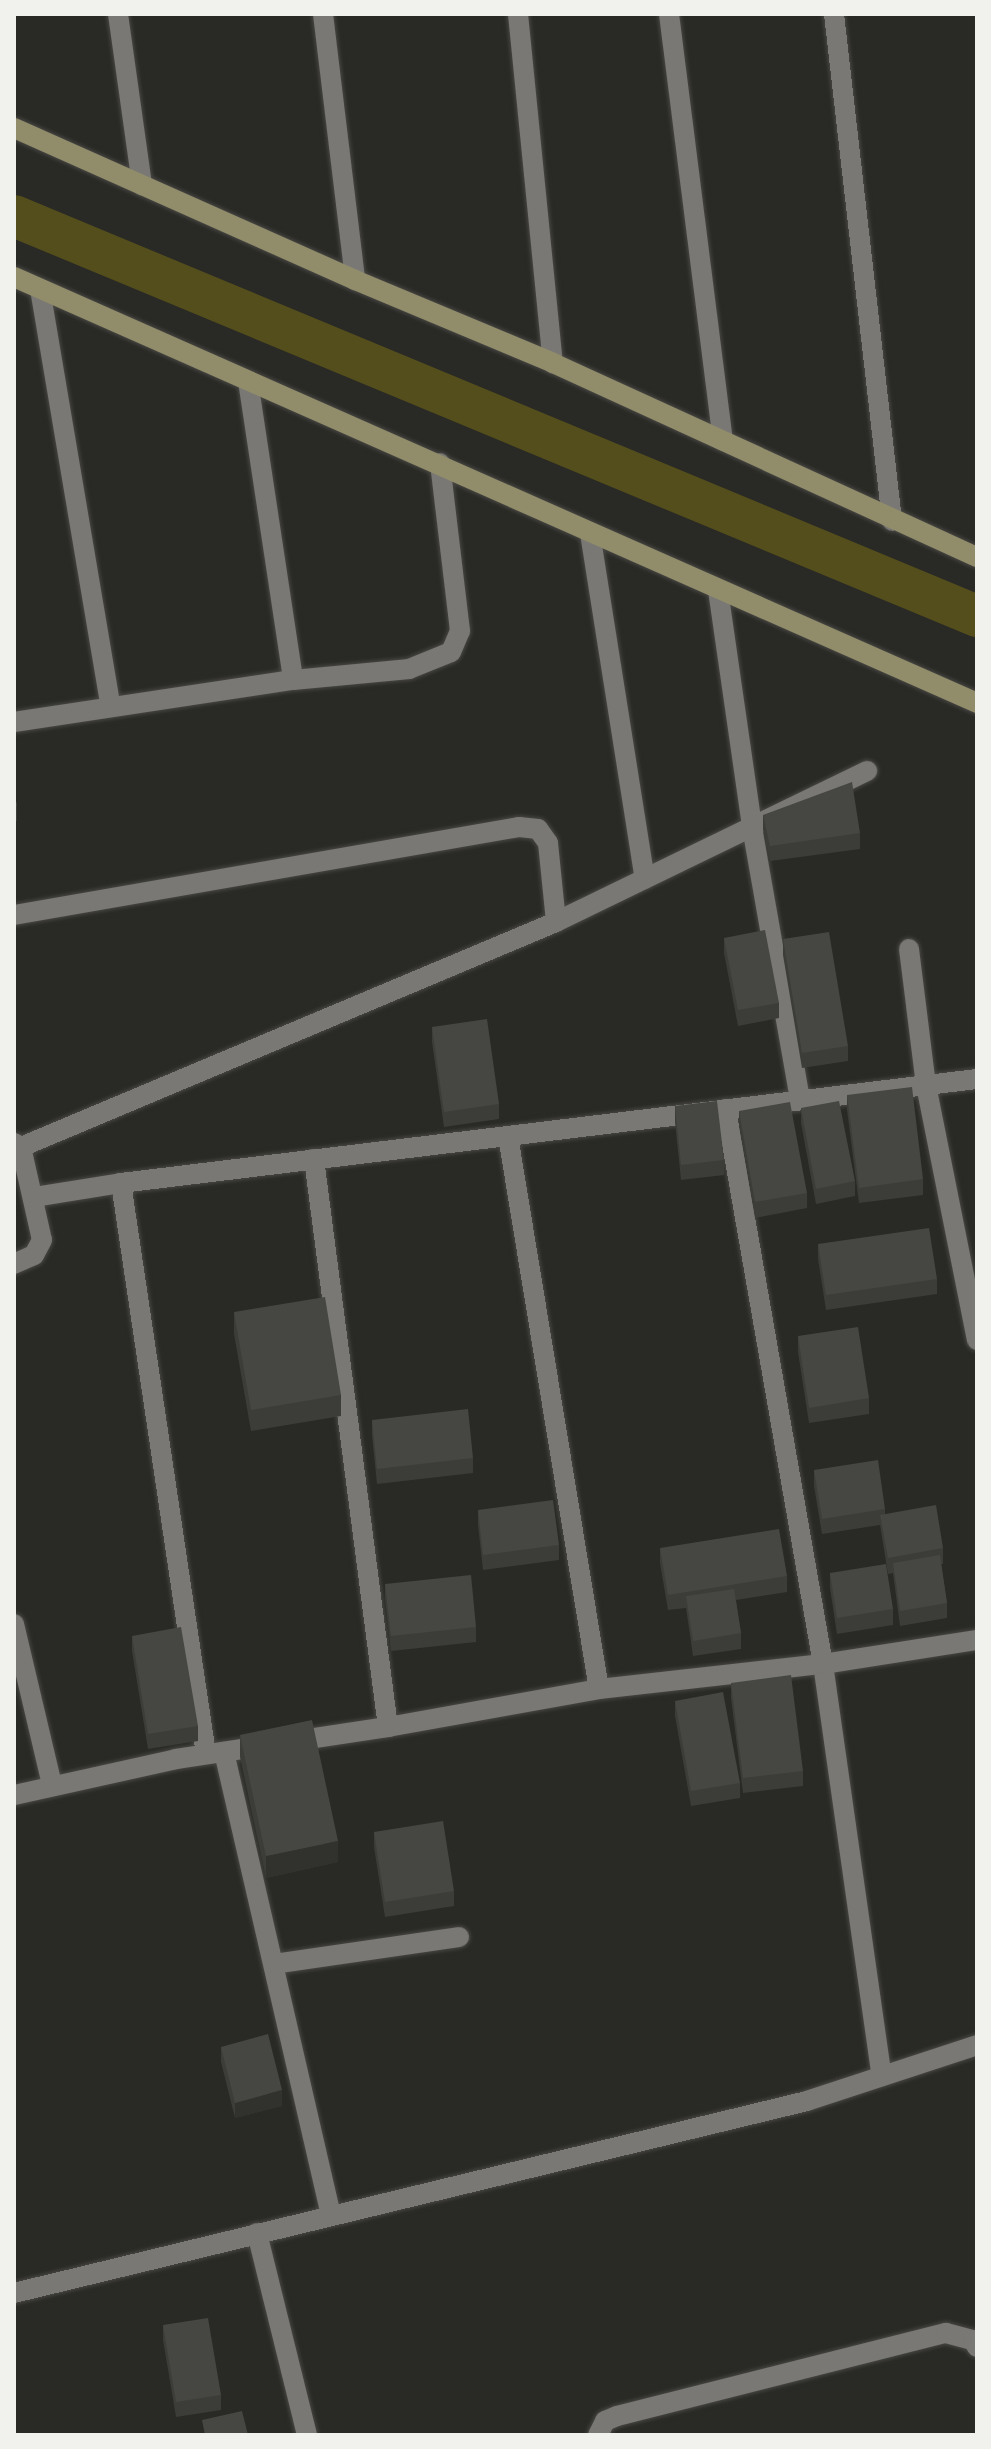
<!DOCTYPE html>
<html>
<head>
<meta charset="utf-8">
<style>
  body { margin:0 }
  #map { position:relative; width:991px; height:2449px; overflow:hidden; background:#292925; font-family:"Open Sans",sans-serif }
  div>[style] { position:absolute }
  .canal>* { height:42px; margin:-21px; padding:0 21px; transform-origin:21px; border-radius:21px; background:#544e1c }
  .roads { filter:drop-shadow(0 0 2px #484744) drop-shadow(0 0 2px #484744) }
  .lane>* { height:20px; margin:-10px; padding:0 10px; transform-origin:10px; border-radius:10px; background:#797874 }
  .street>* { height:20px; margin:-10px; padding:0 10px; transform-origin:10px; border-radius:10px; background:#797874 }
  .secondary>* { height:20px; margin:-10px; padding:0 10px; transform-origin:10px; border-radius:10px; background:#918d6a }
  .wall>* { inset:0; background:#3c3c39 }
  .shaded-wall>* { inset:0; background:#31312e }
  .building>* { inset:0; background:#464642 }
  span { translate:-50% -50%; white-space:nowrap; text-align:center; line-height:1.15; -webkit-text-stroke:6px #111110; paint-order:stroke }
  .frame { position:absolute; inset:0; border:16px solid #f1f1ee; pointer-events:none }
</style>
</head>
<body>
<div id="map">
  <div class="canal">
    <div style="left:14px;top:216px;width:1043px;rotate:22.56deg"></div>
  </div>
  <div class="roads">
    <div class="lane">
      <div style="left:274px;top:1964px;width:187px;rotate:-8.3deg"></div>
    </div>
    <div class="street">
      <div style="left:118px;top:14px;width:173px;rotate:82deg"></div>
      <div style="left:323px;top:14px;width:268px;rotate:83.1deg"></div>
      <div style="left:518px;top:14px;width:351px;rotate:84.3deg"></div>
      <div style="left:669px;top:14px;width:430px;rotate:82.8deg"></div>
      <div style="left:834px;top:14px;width:510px;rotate:83.47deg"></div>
      <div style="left:40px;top:289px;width:424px;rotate:80.4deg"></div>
      <div style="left:248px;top:381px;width:302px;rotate:81.4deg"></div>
      <div style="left:590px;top:533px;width:350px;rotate:81deg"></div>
      <div style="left:718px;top:590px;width:239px;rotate:81.8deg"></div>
      <div style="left:752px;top:827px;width:277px;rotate:80deg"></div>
      <div style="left:14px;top:722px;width:282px;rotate:-8.6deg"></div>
      <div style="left:293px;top:680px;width:117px;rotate:-5.4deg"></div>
      <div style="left:409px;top:669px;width:45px;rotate:-22deg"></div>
      <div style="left:451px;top:652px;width:23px;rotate:-67deg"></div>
      <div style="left:460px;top:631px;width:169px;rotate:-96.8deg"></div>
      <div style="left:14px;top:915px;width:513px;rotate:-9.88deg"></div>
      <div style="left:519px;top:827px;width:19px;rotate:6deg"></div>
      <div style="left:538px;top:829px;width:17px;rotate:54deg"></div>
      <div style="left:548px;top:843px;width:79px;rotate:84.2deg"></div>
      <div style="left:909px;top:949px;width:137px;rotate:82.9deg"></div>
      <div style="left:926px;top:1085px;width:260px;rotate:78.7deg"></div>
      <div style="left:726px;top:1109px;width:563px;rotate:80.09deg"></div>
      <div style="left:823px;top:1664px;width:416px;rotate:81.9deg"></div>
      <div style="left:508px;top:1136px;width:560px;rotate:80.66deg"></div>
      <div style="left:14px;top:1143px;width:8px;rotate:30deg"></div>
      <div style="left:21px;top:1147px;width:95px;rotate:77.3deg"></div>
      <div style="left:42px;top:1240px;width:17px;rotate:118deg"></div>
      <div style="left:34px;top:1255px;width:22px;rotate:156deg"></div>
      <div style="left:21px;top:1147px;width:580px;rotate:-22.81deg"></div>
      <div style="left:556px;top:922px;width:346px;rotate:-25.9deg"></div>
      <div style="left:314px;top:1159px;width:573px;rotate:82.58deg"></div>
      <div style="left:121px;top:1183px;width:577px;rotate:81.53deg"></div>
      <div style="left:34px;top:1197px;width:88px;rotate:-9.1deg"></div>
      <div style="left:121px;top:1183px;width:862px;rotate:-6.93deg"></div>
      <div style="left:14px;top:1624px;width:165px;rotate:76.7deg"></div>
      <div style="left:224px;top:1752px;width:474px;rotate:77deg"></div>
      <div style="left:14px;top:1795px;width:166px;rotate:-12.5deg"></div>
      <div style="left:176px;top:1759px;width:214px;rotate:-8.6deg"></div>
      <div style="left:388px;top:1727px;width:214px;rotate:-10.2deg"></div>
      <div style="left:599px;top:1689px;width:225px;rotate:-6.4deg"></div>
      <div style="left:823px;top:1664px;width:156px;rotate:-8.9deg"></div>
      <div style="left:257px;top:2233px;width:208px;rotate:76.1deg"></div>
      <div style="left:14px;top:2293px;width:816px;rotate:-13.61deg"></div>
      <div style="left:807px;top:2101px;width:179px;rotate:-18.2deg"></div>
      <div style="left:598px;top:2435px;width:16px;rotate:-63deg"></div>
      <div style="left:605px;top:2421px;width:13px;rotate:-23deg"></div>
      <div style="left:617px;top:2416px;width:339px;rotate:-14.2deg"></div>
      <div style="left:946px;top:2333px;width:28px;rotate:15deg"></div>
      <div style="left:973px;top:2340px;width:8px;rotate:60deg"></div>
    </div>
    <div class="secondary">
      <div style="left:14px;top:128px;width:373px;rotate:24deg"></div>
      <div style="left:355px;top:280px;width:215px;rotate:22.7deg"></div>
      <div style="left:553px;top:363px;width:466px;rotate:24.6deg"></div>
      <div style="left:14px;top:277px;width:1053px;rotate:23.86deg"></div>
    </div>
  </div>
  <div class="wall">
    <div style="clip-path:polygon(14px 790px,17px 806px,17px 821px,14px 821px)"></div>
    <div style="clip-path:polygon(763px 815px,860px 833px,860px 849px,770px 861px,763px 830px)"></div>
    <div style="clip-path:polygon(724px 938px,779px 1003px,779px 1018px,738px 1026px,724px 953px)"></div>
    <div style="clip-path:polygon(783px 939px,848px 1046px,848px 1061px,802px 1068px,783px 955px)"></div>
    <div style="clip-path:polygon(432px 1027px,499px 1104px,499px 1119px,444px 1127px,432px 1042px)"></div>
    <div style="clip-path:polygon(847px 1095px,923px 1179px,923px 1195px,859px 1203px,847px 1110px)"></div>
    <div style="clip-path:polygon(675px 1106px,724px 1160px,724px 1175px,681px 1180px,675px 1122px)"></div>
    <div style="clip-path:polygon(801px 1108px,855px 1181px,855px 1196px,816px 1204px,801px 1123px)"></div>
    <div style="clip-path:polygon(739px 1111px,807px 1193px,807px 1208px,755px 1218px,739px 1126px)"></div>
    <div style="clip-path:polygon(818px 1244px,937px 1279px,937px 1294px,826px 1310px,818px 1259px)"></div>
    <div style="clip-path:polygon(234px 1312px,341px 1395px,341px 1416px,251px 1431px,234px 1334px)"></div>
    <div style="clip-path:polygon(798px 1336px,869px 1398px,869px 1414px,809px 1423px,798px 1352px)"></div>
    <div style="clip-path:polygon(372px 1420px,473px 1458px,473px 1473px,377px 1484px,372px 1435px)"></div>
    <div style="clip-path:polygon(814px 1470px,885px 1509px,885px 1514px,943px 1548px,943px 1564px,941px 1564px,947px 1603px,947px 1618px,900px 1626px,893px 1573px,888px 1574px,880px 1525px,822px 1534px,814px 1486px)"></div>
    <div style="clip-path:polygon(478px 1510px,559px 1545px,559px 1560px,483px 1570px,478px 1525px)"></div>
    <div style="clip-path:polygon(660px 1548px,787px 1576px,787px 1592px,736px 1600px,741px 1633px,741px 1649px,693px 1656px,686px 1608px,668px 1610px,660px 1563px)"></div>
    <div style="clip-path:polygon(830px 1573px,893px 1609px,893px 1625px,837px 1634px,830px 1588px)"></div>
    <div style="clip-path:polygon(385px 1584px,476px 1627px,476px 1642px,391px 1651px,385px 1599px)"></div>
    <div style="clip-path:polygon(132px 1636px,198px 1726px,198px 1741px,148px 1749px,132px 1651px)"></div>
    <div style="clip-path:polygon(731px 1683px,803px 1771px,803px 1786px,743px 1793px,731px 1698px)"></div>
    <div style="clip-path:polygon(675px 1701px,740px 1783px,740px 1798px,691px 1806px,675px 1716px)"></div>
    <div style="clip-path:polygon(240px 1735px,338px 1862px,266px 1878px,240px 1757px)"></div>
    <div style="clip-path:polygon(374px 1832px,454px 1891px,454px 1906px,385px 1917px,374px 1847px)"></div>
    <div style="clip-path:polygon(221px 2047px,282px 2106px,235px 2118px,221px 2062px)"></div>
    <div style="clip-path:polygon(163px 2325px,221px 2395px,221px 2410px,176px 2417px,163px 2340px)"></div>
  </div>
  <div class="shaded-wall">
    <div style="clip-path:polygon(338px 1841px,338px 1862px,266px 1878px,266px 1856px)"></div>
    <div style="clip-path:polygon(282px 2090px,282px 2106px,235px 2118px,235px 2103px)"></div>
  </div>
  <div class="building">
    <div style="clip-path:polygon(852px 782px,860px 833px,770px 846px,763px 815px)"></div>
    <div style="clip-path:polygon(14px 790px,17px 806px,14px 806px)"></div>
    <div style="clip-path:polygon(765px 930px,779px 1003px,738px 1010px,724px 938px)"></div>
    <div style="clip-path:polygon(829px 932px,848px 1046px,802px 1053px,783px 939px)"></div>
    <div style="clip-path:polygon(487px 1019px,499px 1104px,444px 1112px,432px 1027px)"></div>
    <div style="clip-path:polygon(912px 1087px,923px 1179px,859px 1188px,847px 1095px)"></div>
    <div style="clip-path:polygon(717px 1101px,724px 1160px,681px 1165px,675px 1106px)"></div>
    <div style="clip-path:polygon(839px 1101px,855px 1181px,816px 1189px,801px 1108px)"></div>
    <div style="clip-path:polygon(790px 1102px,807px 1193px,755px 1202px,739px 1111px)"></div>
    <div style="clip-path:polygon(929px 1228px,937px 1279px,826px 1295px,818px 1244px)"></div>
    <div style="clip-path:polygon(325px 1297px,341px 1395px,251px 1410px,234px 1312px)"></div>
    <div style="clip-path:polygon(858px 1327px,869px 1398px,809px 1408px,798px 1336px)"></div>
    <div style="clip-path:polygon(468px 1409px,473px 1458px,377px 1469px,372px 1420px)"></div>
    <div style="clip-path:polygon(878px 1460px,885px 1509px,822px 1519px,814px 1470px)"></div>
    <div style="clip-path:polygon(553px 1500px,559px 1545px,483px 1555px,478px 1510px)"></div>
    <div style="clip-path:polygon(936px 1505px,943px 1548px,888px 1558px,880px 1515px)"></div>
    <div style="clip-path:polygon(779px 1529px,787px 1576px,668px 1595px,660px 1548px)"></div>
    <div style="clip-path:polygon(940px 1555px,947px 1603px,900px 1611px,893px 1563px)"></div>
    <div style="clip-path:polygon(886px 1564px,893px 1609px,837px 1618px,830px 1573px)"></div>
    <div style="clip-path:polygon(471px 1575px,476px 1627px,391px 1636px,385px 1584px)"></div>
    <div style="clip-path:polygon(734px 1589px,741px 1633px,693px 1641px,686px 1596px)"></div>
    <div style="clip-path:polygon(181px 1627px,198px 1726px,148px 1734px,132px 1636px)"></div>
    <div style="clip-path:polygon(791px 1675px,803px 1771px,743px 1778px,731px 1683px)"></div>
    <div style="clip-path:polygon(723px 1692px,740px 1783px,691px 1791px,675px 1701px)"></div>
    <div style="clip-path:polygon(312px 1720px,338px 1841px,266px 1856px,240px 1735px)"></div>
    <div style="clip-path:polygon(443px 1821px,454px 1891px,385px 1902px,374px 1832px)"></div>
    <div style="clip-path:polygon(268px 2034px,282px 2090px,235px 2103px,221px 2047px)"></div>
    <div style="clip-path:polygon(208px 2318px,221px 2395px,176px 2402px,163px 2325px)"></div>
    <div style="clip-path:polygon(242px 2411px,248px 2435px,205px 2435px,202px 2420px)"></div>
  </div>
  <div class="frame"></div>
</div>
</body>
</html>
